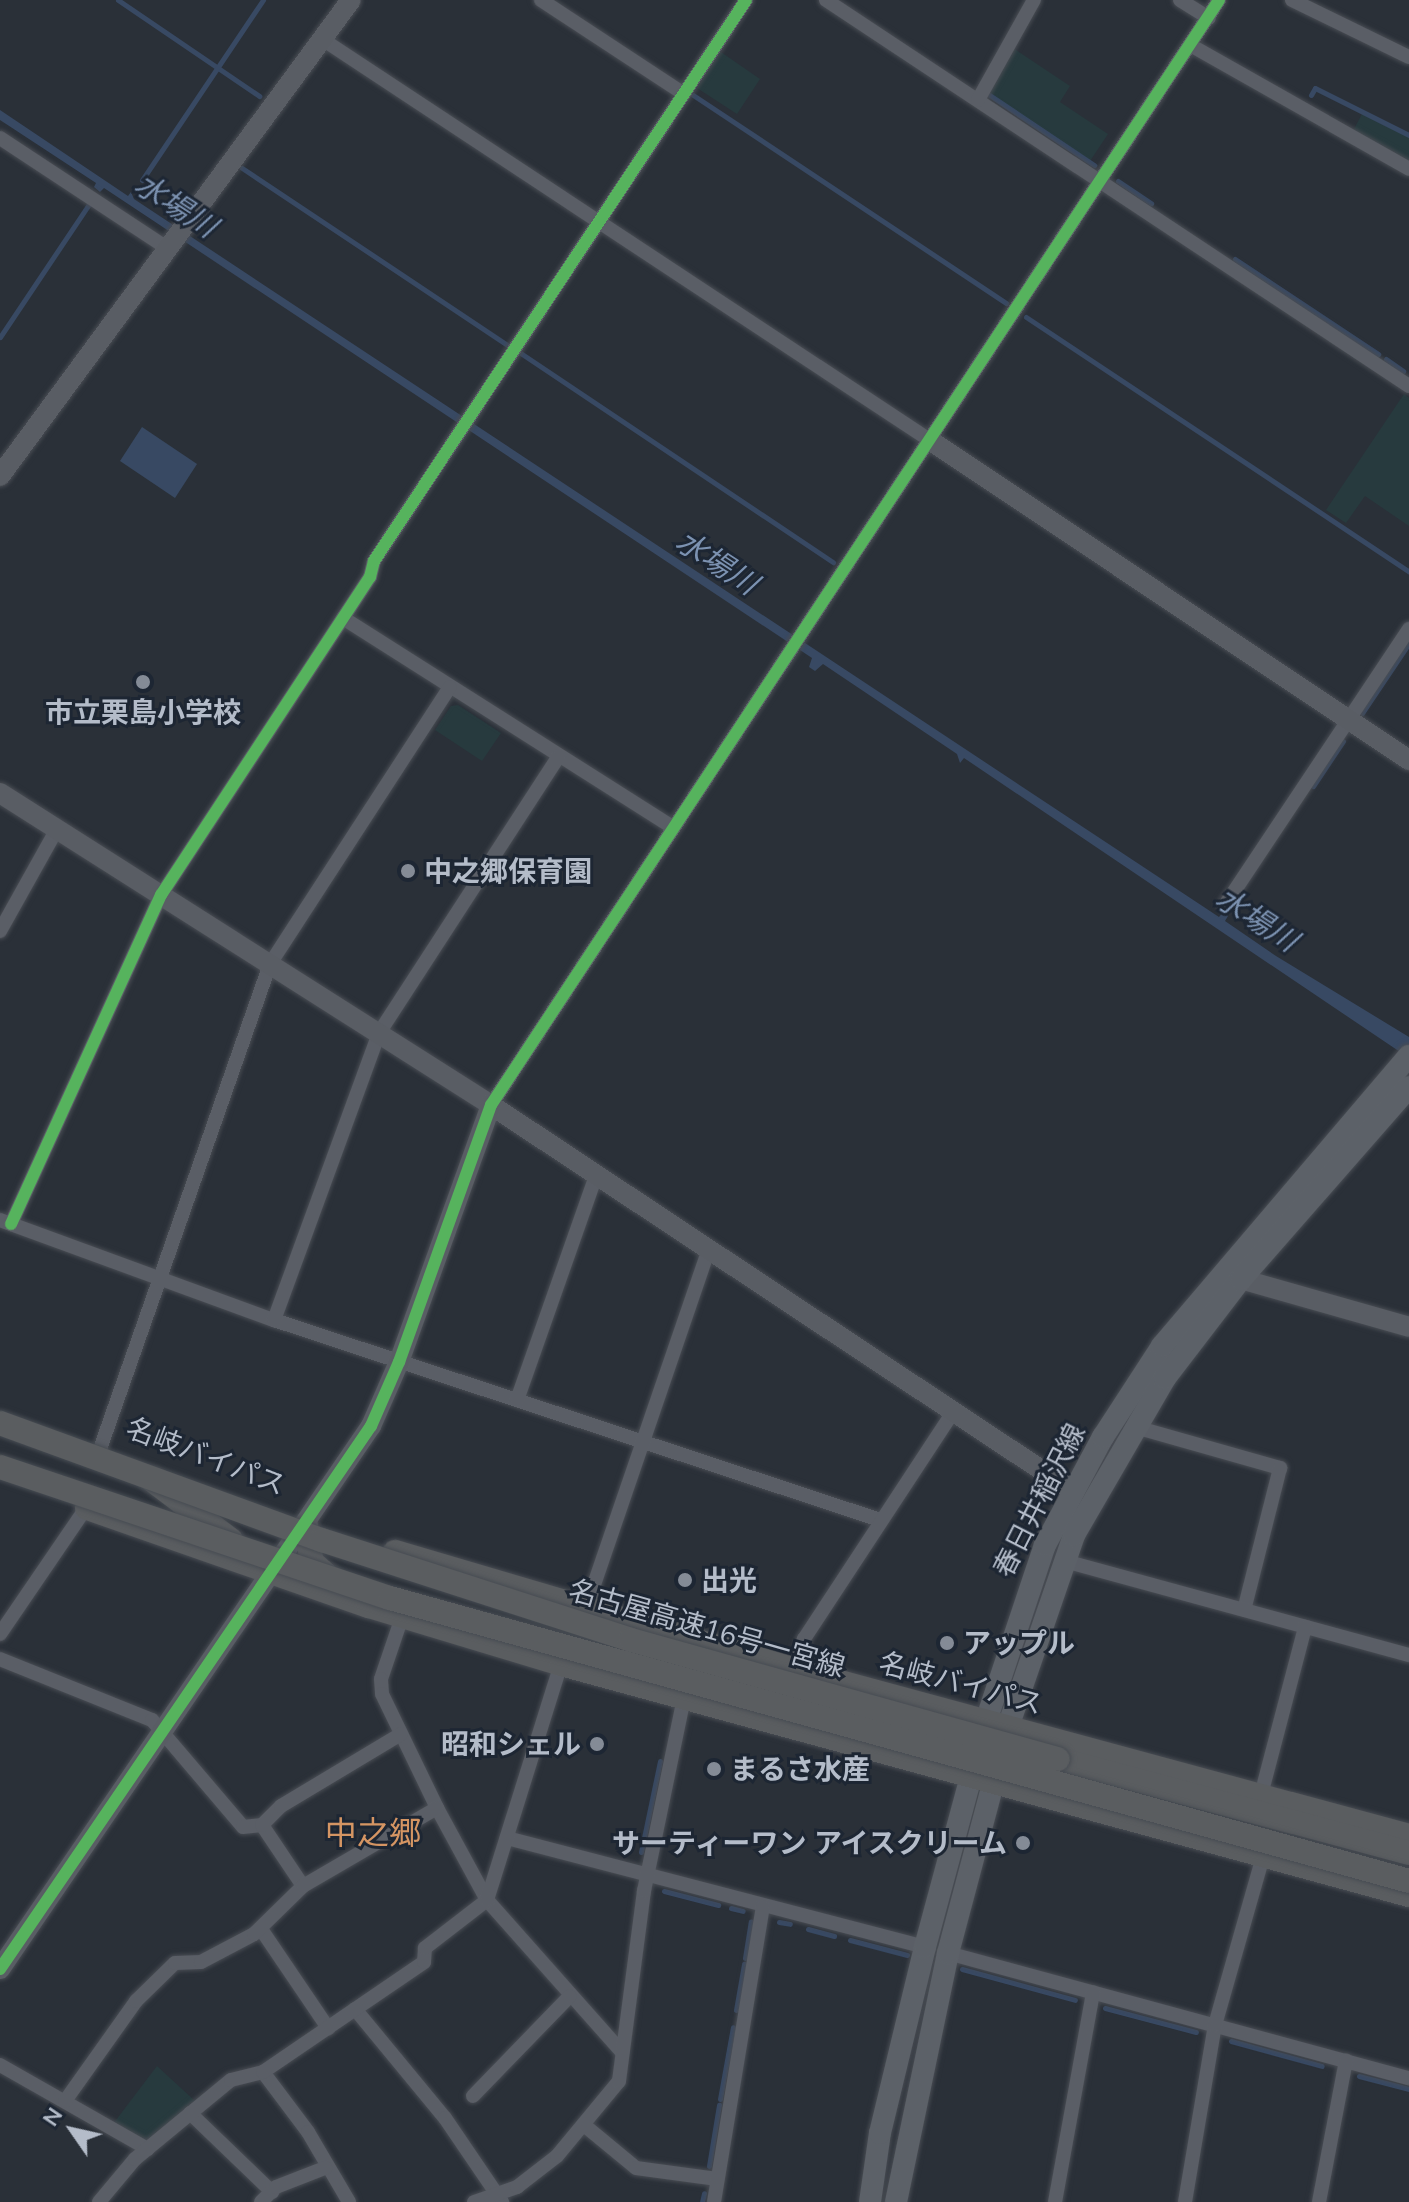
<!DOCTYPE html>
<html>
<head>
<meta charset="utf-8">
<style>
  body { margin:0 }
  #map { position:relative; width:1409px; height:2202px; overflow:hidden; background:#2a3038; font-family:Mulish,"Noto Sans JP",sans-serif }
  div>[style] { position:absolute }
  .green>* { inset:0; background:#273a3e }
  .water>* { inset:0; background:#384963 }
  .stream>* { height:5px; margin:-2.5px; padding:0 2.5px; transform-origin:2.5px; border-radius:2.5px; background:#384963 }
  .roads { filter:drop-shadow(0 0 2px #484c53) drop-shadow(0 0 2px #484c53) }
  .street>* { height:14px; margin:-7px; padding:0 7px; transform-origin:7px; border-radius:7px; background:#5a5e66 }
  .secondary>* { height:20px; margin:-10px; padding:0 10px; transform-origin:10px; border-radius:10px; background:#595d64 }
  .primary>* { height:22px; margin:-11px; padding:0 11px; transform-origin:11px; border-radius:11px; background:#5c6168 }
  .highway>* { height:24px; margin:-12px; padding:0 12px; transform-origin:12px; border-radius:12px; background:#5a5d60 }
  .bridges { filter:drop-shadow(0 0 2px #474c53) drop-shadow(0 0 2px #474c53) }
  .highway-bridge>* { height:24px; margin:-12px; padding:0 12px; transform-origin:12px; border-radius:12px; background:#5a5d60 }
  .cycleway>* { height:12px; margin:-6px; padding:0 6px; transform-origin:6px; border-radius:6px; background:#56b35d }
  .dots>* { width:22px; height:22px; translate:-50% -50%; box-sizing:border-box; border:4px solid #1d2633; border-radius:50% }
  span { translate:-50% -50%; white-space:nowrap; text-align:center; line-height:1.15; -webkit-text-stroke:6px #1d2633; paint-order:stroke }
  .poi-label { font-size:28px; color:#b4bcc9; font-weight:700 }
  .left { translate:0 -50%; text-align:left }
  .right { translate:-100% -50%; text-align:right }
  .street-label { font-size:28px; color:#b4bcc9 }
  .water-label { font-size:30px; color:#7c92b1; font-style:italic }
  .quarter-label { font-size:32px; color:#d59563 }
  .north { position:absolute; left:32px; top:2090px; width:80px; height:80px; -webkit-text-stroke:6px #1d2633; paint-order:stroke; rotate:304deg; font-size:22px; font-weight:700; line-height:32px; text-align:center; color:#b4bcc9 }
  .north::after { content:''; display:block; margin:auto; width:28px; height:36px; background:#b4bcc9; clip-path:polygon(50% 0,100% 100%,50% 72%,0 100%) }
</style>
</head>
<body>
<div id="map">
  <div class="green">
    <div style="clip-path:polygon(1013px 48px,1070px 86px,1060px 102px,1108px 134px,1090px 161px,989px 93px)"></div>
    <div style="clip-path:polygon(718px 50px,760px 79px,737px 114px,697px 88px)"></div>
    <div style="clip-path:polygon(1362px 114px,1409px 137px,1409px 162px,1353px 131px)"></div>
    <div style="clip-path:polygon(1404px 394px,1409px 398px,1409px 526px,1365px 496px,1346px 523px,1326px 510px)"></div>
    <div style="clip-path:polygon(458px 705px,501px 733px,482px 761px,435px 730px,451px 706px)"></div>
    <div style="clip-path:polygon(157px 2066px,195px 2101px,147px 2143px,113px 2124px)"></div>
  </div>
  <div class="water">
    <div style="clip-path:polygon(0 110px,128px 196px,131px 192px,134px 199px,1219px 917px,1223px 912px,1228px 916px,1225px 921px,1276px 956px,1409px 1037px,1409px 1058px,964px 758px,960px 763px,957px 754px,823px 664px,815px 671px,809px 667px,812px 658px,104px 188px,100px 192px,94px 187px,96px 183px,0 120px)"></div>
    <div style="clip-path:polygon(142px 427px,197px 464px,175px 498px,120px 461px)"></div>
  </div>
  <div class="stream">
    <div style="left:118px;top:0;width:171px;rotate:34.2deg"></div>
    <div style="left:988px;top:94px;width:128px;rotate:33.8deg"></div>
    <div style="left:693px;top:95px;width:376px;rotate:33.6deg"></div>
    <div style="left:1311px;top:95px;width:8px;rotate:-60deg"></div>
    <div style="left:1315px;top:88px;width:105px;rotate:26.6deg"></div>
    <div style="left:242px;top:168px;width:321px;rotate:33.7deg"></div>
    <div style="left:142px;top:180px;width:217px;rotate:-56.1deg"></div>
    <div style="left:1118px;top:181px;width:40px;rotate:34deg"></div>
    <div style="left:1235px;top:259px;width:172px;rotate:33.6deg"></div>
    <div style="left:1026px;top:317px;width:460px;rotate:33.6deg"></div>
    <div style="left:0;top:337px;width:160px;rotate:-56.2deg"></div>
    <div style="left:519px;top:352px;width:378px;rotate:33.8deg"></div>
    <div style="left:1386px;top:359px;width:21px;rotate:35deg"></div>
    <div style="left:1362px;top:713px;width:84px;rotate:-56.1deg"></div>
    <div style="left:1313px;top:786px;width:54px;rotate:-56.3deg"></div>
    <div style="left:641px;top:1852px;width:93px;rotate:-78.2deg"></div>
    <div style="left:664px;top:1891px;width:56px;rotate:14.5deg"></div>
    <div style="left:731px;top:1908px;width:12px;rotate:14deg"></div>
    <div style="left:779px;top:1922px;width:11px;rotate:10deg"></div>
    <div style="left:808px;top:1929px;width:27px;rotate:15deg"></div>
    <div style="left:850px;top:1940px;width:59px;rotate:14.7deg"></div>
    <div style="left:745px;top:1958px;width:37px;rotate:-81deg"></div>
    <div style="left:962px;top:1969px;width:117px;rotate:15.3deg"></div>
    <div style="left:1105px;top:2008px;width:94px;rotate:14.8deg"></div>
    <div style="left:736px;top:2010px;width:47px;rotate:-80.1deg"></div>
    <div style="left:1231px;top:2041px;width:94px;rotate:15.4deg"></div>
    <div style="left:1359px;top:2076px;width:52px;rotate:14.6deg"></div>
    <div style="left:720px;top:2099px;width:73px;rotate:-79.8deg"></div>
    <div style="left:709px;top:2166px;width:62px;rotate:-80.7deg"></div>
    <div style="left:702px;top:2202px;width:9px;rotate:-77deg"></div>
  </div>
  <div class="roads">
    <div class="street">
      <div style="left:541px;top:0;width:171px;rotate:33.3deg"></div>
      <div style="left:826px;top:0;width:699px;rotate:33.51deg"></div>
      <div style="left:1180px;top:0;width:34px;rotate:32deg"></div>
      <div style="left:1292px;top:0;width:130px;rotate:26deg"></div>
      <div style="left:322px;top:39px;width:730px;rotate:33.43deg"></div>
      <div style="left:1192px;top:46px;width:249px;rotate:29.5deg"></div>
      <div style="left:978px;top:100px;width:115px;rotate:-60.8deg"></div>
      <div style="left:0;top:138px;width:200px;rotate:33.4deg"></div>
      <div style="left:343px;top:618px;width:390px;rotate:32.4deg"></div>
      <div style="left:1225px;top:905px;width:332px;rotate:-56.3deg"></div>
      <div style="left:0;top:931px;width:117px;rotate:-60.8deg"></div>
      <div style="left:491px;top:1105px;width:1323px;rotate:-56.62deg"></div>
      <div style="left:0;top:1220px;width:292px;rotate:20.1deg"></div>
      <div style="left:274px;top:1320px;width:638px;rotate:18.26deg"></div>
      <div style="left:11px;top:1224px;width:362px;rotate:-65.5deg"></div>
      <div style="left:161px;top:895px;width:381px;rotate:-56.7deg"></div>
      <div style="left:370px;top:577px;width:16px;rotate:-76deg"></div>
      <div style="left:374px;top:561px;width:673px;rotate:-56.45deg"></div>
      <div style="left:274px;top:1320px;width:306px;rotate:-69.9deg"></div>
      <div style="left:379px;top:1033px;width:330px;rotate:-57deg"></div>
      <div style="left:517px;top:1400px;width:238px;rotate:-70.6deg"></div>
      <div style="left:1135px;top:1427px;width:151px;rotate:15.8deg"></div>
      <div style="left:1280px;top:1468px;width:146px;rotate:104.2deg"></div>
      <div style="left:100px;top:1449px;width:514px;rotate:-70.68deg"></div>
      <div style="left:270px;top:964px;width:330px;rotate:-57deg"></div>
      <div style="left:1065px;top:1561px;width:357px;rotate:15.3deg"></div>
      <div style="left:586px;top:1608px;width:379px;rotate:-71.1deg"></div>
      <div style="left:402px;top:1617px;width:65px;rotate:108.7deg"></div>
      <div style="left:381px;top:1679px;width:15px;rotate:86deg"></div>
      <div style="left:382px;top:1694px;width:127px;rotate:64.2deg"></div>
      <div style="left:437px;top:1808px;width:105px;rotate:61.5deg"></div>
      <div style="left:487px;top:1900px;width:203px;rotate:48.4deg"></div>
      <div style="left:0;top:1634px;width:153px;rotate:-55.7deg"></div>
      <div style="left:0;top:1659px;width:164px;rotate:21.9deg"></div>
      <div style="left:152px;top:1720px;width:140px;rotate:49.6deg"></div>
      <div style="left:243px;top:1827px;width:19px;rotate:-6deg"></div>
      <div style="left:262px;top:1825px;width:73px;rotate:56.1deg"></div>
      <div style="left:796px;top:1670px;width:32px;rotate:-76deg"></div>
      <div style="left:804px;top:1639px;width:272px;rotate:-56.7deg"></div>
      <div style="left:1261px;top:1795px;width:174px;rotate:-75.3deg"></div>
      <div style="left:262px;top:1825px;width:27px;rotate:-45deg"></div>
      <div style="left:281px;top:1806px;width:140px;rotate:-31deg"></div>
      <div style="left:507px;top:1838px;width:432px;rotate:14.6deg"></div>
      <div style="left:261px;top:1929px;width:120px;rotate:55.9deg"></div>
      <div style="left:948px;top:1953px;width:478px;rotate:15.2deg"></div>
      <div style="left:355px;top:2009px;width:141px;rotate:50.5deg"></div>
      <div style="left:445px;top:2118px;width:102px;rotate:55.8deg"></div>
      <div style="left:0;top:2065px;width:170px;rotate:29.6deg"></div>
      <div style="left:263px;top:2072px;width:75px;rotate:53.1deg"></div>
      <div style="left:308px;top:2132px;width:81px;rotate:59.6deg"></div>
      <div style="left:473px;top:2096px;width:139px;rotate:-45.9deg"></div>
      <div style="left:65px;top:2101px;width:123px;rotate:-54.6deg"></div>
      <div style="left:136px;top:2001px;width:54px;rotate:-44.3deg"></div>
      <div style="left:175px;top:1963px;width:26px;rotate:-2deg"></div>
      <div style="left:201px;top:1962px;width:60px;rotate:-27.8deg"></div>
      <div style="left:254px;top:1934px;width:69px;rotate:-44.4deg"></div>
      <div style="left:303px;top:1886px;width:155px;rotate:-30.2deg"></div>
      <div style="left:190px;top:2113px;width:114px;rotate:43.9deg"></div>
      <div style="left:584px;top:2125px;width:67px;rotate:39.6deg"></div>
      <div style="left:636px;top:2168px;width:82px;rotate:7.7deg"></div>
      <div style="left:99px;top:2202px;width:56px;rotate:-50.1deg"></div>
      <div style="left:135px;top:2159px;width:124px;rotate:-39.5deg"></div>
      <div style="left:231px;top:2080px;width:33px;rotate:-14deg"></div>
      <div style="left:263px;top:2072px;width:195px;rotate:-34.3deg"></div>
      <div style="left:424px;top:1962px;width:14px;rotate:-86deg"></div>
      <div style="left:425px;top:1948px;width:78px;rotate:-37.7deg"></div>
      <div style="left:487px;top:1900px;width:247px;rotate:-72.6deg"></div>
      <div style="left:261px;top:2202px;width:21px;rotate:-45deg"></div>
      <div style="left:276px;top:2187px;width:53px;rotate:-21.2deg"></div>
      <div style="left:474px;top:2202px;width:46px;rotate:-19.2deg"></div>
      <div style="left:517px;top:2187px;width:51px;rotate:-37.8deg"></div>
      <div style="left:557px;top:2156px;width:97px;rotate:-50.4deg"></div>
      <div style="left:619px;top:2081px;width:192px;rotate:-82.5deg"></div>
      <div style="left:644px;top:1891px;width:197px;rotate:-78.3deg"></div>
      <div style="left:714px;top:2202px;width:299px;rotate:-80.6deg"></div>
      <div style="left:1055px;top:2202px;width:213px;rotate:-79.7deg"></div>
      <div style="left:1185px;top:2202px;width:180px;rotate:-80.4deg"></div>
      <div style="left:1215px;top:2025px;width:176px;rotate:-74.1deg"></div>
      <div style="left:1319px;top:2202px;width:144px;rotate:-79.2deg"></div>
    </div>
    <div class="secondary">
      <div style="left:931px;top:441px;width:575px;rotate:33.72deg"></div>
      <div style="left:0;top:476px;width:591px;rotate:-53.6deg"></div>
      <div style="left:0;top:793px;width:582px;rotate:32.43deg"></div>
      <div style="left:491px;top:1105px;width:698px;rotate:33.55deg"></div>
      <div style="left:1241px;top:1279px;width:175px;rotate:15.9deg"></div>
      <div style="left:0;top:1969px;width:658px;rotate:-55.66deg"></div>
      <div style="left:371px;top:1426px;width:70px;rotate:-66.4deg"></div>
      <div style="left:399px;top:1362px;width:273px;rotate:-70.3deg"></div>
    </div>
    <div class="primary">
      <div style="left:870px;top:2202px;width:70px;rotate:-81.8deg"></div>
      <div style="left:880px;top:2133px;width:191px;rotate:-76.4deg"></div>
      <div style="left:925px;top:1947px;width:234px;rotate:-74.9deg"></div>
      <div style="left:986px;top:1721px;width:186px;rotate:-71.5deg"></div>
      <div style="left:1045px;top:1545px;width:123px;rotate:-61.8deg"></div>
      <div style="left:1103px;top:1437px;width:108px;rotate:-57deg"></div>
      <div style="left:1162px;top:1346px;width:381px;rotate:-49.6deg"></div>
      <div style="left:896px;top:2202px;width:254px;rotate:-78.2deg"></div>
      <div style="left:948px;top:1953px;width:234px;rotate:-75.1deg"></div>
      <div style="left:1008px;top:1727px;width:203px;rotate:-71deg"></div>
      <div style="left:1074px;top:1535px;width:181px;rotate:-59.9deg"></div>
      <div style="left:1165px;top:1378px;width:125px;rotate:-52.5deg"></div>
      <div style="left:1241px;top:1279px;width:255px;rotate:-48.8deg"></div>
    </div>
    <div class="highway">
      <div style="left:152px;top:1480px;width:99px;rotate:37.2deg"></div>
      <div style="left:87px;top:1508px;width:299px;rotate:19.2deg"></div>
      <div style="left:369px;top:1606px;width:201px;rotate:16.8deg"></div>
      <div style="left:561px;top:1664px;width:879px;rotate:15.24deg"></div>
      <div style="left:306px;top:1526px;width:36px;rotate:81deg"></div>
      <div style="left:312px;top:1562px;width:28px;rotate:42deg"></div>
      <div style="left:395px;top:1552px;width:418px;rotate:16.4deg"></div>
      <div style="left:796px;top:1670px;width:635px;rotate:15.15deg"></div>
      <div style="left:1058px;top:1759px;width:363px;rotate:15deg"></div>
    </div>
  </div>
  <div class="bridges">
    <div class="highway-bridge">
      <div style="left:0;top:1423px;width:343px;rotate:20deg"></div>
      <div style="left:322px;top:1540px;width:325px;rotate:17.9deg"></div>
      <div style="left:631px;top:1640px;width:443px;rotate:15.6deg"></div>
      <div style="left:0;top:1467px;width:411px;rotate:18.6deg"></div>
      <div style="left:390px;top:1598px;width:1058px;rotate:15.52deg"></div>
    </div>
  </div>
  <div class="cycleway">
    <div style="left:11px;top:1224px;width:362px;rotate:-65.5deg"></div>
    <div style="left:161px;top:895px;width:381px;rotate:-56.7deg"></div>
    <div style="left:370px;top:577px;width:16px;rotate:-76deg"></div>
    <div style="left:374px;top:561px;width:673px;rotate:-56.45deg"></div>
    <div style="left:0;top:1969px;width:658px;rotate:-55.66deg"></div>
    <div style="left:371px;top:1426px;width:70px;rotate:-66.4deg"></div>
    <div style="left:399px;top:1362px;width:273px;rotate:-70.3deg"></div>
    <div style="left:491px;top:1105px;width:1323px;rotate:-56.62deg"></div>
  </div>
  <div class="dots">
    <div style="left:143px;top:682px;background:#848b96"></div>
    <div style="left:408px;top:871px;background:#848b96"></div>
    <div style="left:685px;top:1580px;background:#848b96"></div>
    <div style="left:947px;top:1643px;background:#848b96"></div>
    <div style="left:597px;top:1744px;background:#848b96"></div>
    <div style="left:714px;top:1769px;background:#848b96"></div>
    <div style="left:1023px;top:1843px;background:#848b96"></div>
  </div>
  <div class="poi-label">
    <span style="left:143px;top:712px">市立栗島小学校</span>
    <span class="left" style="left:424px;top:871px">中之郷保育園</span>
    <span class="left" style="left:701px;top:1580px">出光</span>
    <span class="left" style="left:963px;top:1643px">アップル</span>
    <span class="right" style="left:581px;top:1744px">昭和シェル</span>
    <span class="left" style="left:730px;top:1769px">まるさ水産</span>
    <span class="right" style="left:1007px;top:1843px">サーティーワン アイスクリーム</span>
  </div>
  <div class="street-label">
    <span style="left:206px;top:1456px;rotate:21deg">名岐バイパス</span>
    <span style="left:1039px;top:1500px;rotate:-63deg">春日井稲沢線</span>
    <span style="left:707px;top:1628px;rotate:16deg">名古屋高速16号一宮線</span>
    <span style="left:961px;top:1683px;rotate:15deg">名岐バイパス</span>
  </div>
  <div class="water-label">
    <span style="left:176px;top:205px;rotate:33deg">水場川</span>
    <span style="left:717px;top:562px;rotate:33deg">水場川</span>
    <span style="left:1257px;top:919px;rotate:33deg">水場川</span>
  </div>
  <div class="quarter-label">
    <span style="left:373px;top:1832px">中之郷</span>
  </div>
  <div class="north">N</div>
</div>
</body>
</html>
